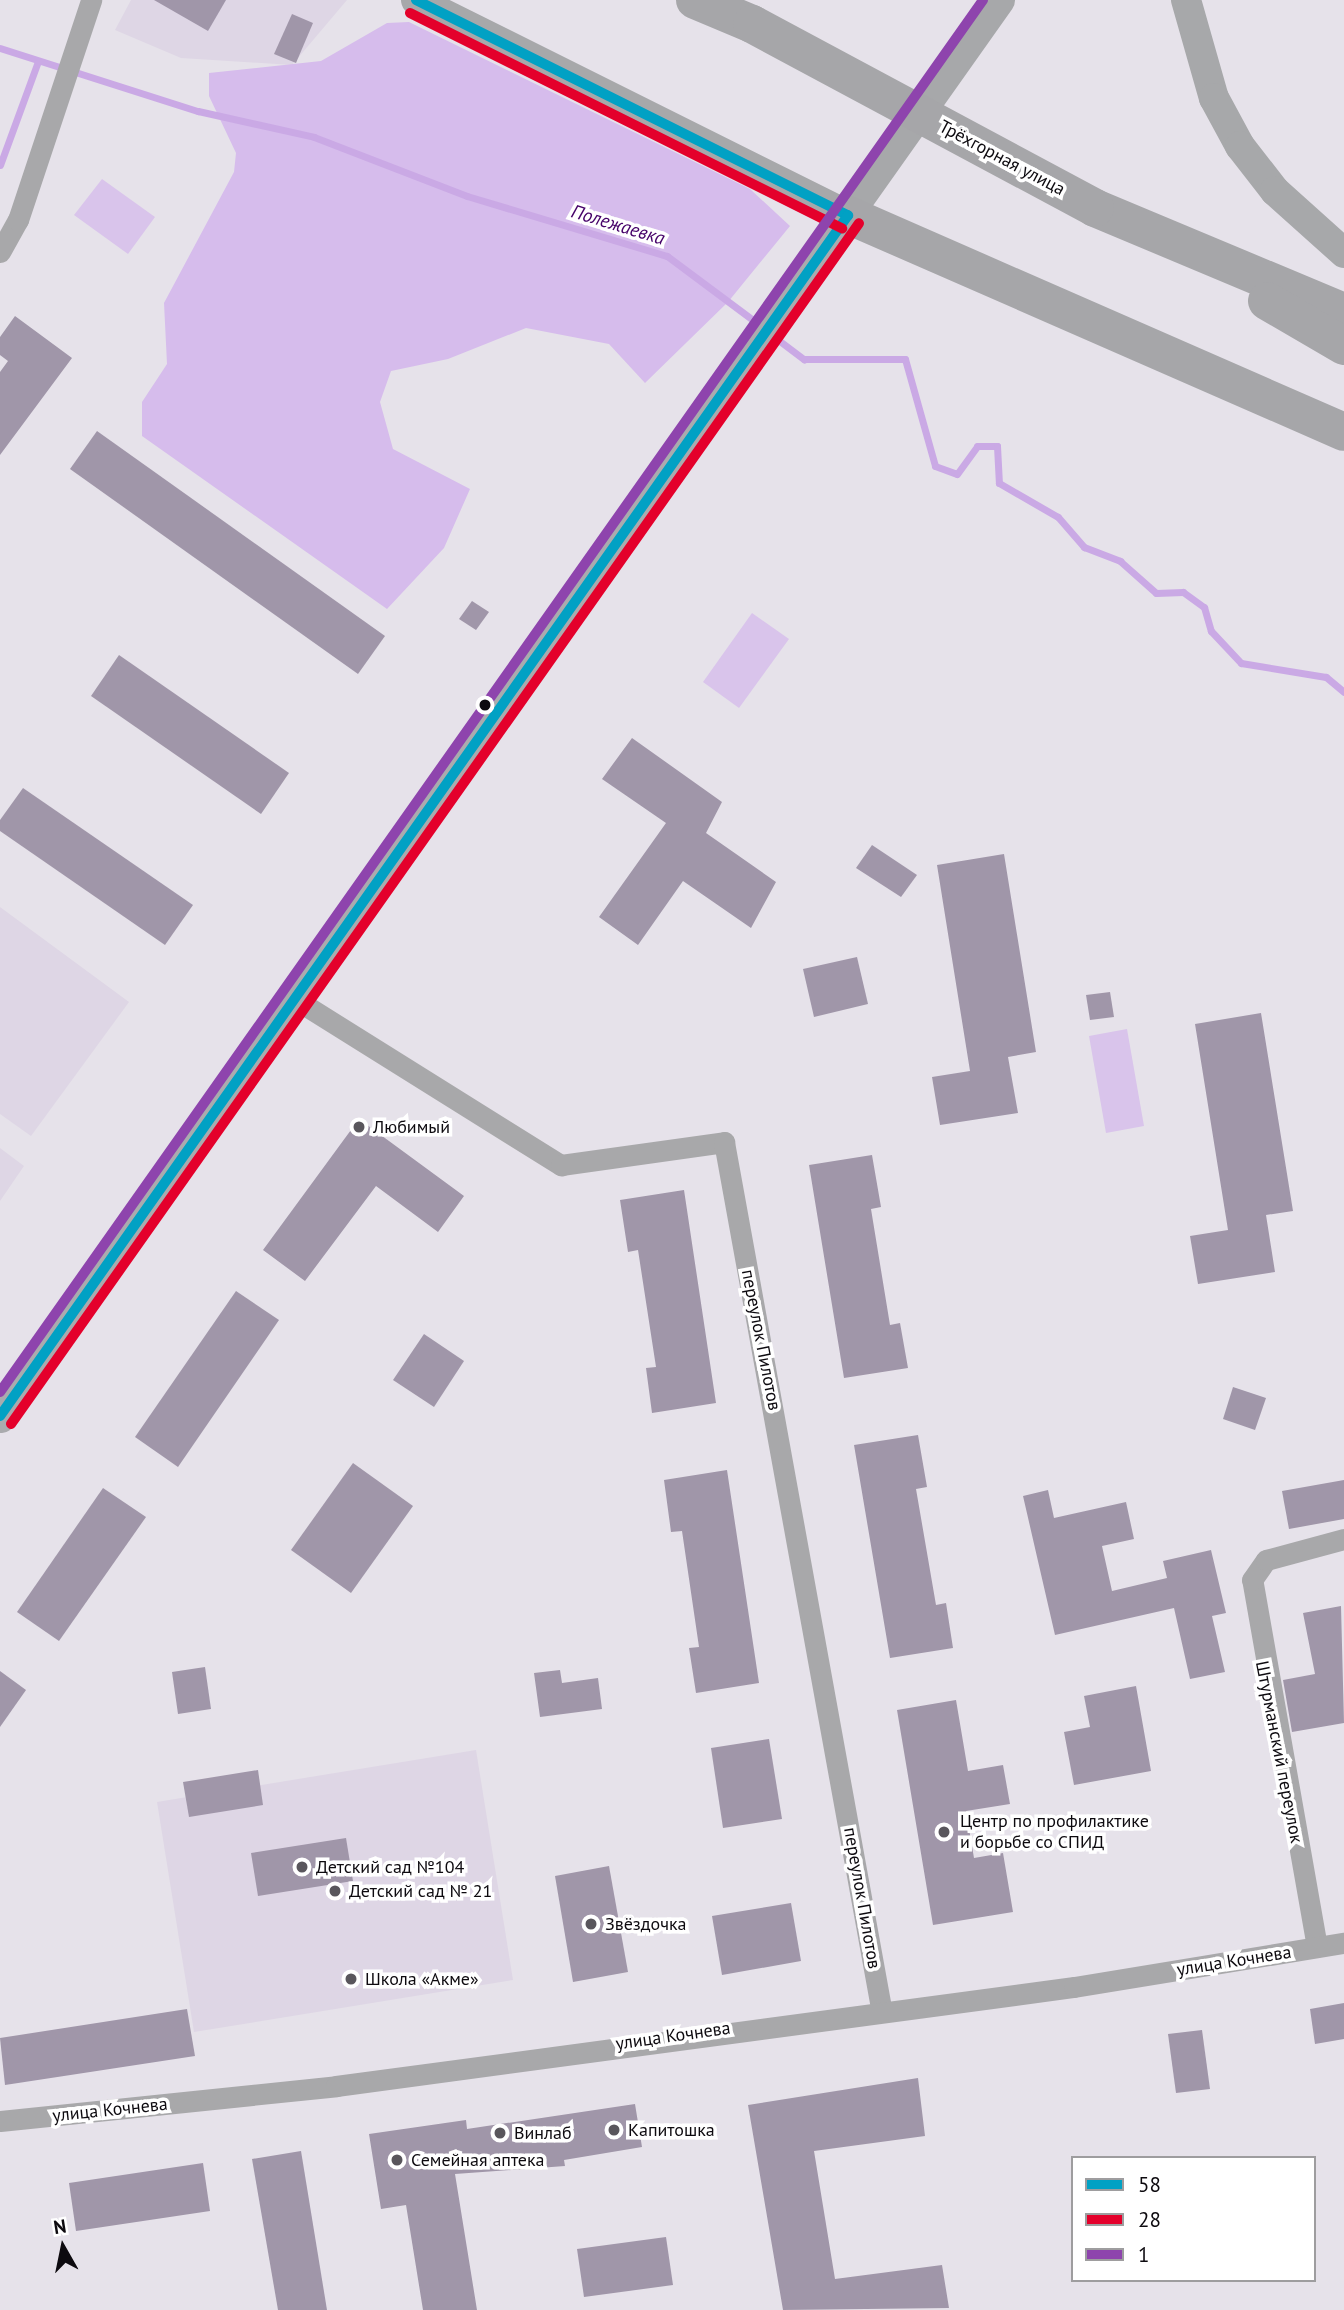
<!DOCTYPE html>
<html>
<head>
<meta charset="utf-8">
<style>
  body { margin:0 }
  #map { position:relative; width:1344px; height:2310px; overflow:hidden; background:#e6e2ea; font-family:"PT Sans",sans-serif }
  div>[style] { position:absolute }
  .built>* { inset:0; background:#ded6e5 }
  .green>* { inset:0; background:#d9c4eb }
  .forest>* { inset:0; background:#d6bcec }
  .stream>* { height:7px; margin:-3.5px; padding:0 3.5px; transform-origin:3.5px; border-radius:3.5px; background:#caa9e5 }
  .building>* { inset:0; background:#a096a9 }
  .street>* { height:21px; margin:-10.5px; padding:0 10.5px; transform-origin:10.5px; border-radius:10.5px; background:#a8a8aa }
  .secondary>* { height:30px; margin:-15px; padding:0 15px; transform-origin:15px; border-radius:15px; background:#a7a8aa }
  .primary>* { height:33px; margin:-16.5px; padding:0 16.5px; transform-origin:16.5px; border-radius:16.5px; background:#aaabae }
  .highway>* { height:38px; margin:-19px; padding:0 19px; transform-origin:19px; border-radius:19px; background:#a6a6a9 }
  .highway-bridge>* { height:38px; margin:-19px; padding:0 19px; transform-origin:19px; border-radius:19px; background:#a6a6a9 }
  .bus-1>* { height:10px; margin:-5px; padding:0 5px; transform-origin:5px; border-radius:5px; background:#01a1c4 }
  .bus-2>* { height:10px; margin:-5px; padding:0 5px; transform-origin:5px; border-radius:5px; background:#e4002b }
  .bus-3>* { height:10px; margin:-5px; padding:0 5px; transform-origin:5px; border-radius:5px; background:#8e44ad }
  .dots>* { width:19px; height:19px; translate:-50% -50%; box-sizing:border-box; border:4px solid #fff; border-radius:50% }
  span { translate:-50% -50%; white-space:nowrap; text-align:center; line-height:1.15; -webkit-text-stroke:7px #fff; paint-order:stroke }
  .street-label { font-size:18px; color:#0d0a0f }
  .poi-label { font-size:18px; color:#0d0a0f }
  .left { translate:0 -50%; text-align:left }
  .water-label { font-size:19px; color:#450168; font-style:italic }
  .legend { position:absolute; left:1071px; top:2156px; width:245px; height:126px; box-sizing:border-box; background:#fff; border:2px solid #9e9d9f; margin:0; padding:9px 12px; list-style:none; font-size:21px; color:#0d0a0f }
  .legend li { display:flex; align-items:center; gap:14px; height:35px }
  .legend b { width:35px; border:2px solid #9e9d9f }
  .north { position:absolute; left:28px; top:2212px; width:70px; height:70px; -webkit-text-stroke:5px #fff; paint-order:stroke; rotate:351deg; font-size:19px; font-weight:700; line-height:28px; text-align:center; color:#0d0a0f }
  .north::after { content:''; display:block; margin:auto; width:24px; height:32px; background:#0d0a0f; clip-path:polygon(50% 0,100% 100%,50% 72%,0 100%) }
</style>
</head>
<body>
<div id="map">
  <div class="built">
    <div style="clip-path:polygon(131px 0,347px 0,292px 65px,181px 58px,115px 30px)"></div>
    <div style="clip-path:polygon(0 907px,129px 1002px,31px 1136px,0 1114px)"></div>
    <div style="clip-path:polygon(0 1148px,24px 1166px,0 1201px)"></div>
    <div style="clip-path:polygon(476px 1750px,513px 1980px,194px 2032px,157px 1802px)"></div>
  </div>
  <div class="green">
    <div style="clip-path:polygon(102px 179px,155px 217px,128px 254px,74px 215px)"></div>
    <div style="clip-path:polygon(752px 613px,789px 639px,739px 708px,703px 682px)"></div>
    <div style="clip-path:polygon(1127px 1029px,1144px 1126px,1106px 1133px,1089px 1036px)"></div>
  </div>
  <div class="forest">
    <div style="clip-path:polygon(409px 22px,750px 189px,790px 226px,728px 302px,645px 383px,609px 344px,526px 328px,448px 359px,391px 371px,380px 402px,393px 449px,470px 489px,444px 548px,387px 609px,142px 436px,142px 402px,167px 364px,164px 303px,234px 172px,236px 153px,209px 96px,209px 73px,321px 61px,387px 23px)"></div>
  </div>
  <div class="stream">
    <div style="left:0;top:48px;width:208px;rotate:17.7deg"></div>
    <div style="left:198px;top:111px;width:119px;rotate:12.6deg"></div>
    <div style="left:314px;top:137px;width:164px;rotate:21.1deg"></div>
    <div style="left:467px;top:196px;width:209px;rotate:16.7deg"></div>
    <div style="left:667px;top:256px;width:117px;rotate:36.7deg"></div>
    <div style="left:0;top:165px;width:108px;rotate:-69.9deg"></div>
    <div style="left:773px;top:336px;width:39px;rotate:37deg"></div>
    <div style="left:804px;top:359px;width:101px"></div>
    <div style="left:905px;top:359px;width:111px;rotate:74.3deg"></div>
    <div style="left:935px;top:466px;width:23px;rotate:20deg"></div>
    <div style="left:957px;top:474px;width:34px;rotate:-54deg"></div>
    <div style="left:977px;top:446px;width:20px"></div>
    <div style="left:997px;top:446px;width:37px;rotate:87deg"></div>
    <div style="left:999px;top:483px;width:68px;rotate:30deg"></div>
    <div style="left:1058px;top:517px;width:40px;rotate:49deg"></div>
    <div style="left:1084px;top:547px;width:39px;rotate:21deg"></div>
    <div style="left:1120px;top:561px;width:48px;rotate:41.6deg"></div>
    <div style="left:1156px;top:593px;width:27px;rotate:-2deg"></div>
    <div style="left:1183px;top:592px;width:26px;rotate:36deg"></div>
    <div style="left:1204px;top:607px;width:25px;rotate:74deg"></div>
    <div style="left:1211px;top:631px;width:44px;rotate:46.8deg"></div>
    <div style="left:1241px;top:663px;width:86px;rotate:9.4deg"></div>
    <div style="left:1326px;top:677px;width:23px;rotate:40deg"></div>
  </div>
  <div class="building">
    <div style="clip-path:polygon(154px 0,226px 0,208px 31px)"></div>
    <div style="clip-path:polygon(292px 14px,313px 23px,296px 63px,274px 54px)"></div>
    <div style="clip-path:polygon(15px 316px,72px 358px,0 455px,0 372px,8px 361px,0 355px,0 337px)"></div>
    <div style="clip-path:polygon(97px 431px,385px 636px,358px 674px,70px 469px)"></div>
    <div style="clip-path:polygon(472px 601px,489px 612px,476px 630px,459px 619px)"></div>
    <div style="clip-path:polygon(119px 655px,289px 773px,261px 814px,91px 696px)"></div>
    <div style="clip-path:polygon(632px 738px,722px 802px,706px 833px,776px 882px,751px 928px,683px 881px,638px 945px,599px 917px,666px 823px,602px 779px)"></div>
    <div style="clip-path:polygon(23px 788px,193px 905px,165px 945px,0 831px,0 820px)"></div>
    <div style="clip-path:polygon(872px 845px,917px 875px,901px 897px,856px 868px)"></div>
    <div style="clip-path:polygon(1004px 854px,1036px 1052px,1008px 1057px,1018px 1113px,940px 1125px,932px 1077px,970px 1071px,937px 865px)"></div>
    <div style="clip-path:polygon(857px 957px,868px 1004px,814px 1017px,803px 969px)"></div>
    <div style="clip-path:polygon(1110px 992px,1114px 1017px,1090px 1020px,1086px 995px)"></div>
    <div style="clip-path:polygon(1261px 1013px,1293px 1211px,1266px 1215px,1275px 1272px,1198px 1284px,1190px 1236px,1228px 1230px,1195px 1024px)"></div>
    <div style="clip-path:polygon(359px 1119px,464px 1196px,438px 1232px,376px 1186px,305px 1281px,263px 1250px)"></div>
    <div style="clip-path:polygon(872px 1155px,881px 1207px,871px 1209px,890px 1325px,900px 1323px,908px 1368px,844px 1378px,809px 1165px)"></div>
    <div style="clip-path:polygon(684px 1190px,716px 1403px,652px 1413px,646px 1368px,656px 1367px,638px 1250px,628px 1252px,620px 1200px)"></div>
    <div style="clip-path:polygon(236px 1291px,279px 1320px,178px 1467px,135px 1437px)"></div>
    <div style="clip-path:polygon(424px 1334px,464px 1361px,434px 1407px,393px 1380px)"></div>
    <div style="clip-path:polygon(1233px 1387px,1266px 1398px,1255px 1430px,1223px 1419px)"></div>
    <div style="clip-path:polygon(918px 1435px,927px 1487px,916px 1489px,936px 1605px,946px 1603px,953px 1648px,890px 1658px,854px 1445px)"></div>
    <div style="clip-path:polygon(353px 1463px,413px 1506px,351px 1593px,291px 1550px)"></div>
    <div style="clip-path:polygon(727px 1470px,759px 1683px,696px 1693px,689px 1648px,699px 1647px,682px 1531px,671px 1532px,664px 1480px)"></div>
    <div style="clip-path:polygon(1344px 1480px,1344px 1519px,1289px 1529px,1282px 1491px)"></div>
    <div style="clip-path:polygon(103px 1488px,146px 1517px,59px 1641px,17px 1612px)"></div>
    <div style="clip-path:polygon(1048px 1490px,1054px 1518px,1126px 1502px,1134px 1539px,1102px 1546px,1112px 1591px,1167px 1578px,1163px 1561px,1211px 1550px,1226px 1613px,1212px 1616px,1225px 1672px,1190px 1679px,1174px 1608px,1055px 1635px,1023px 1496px)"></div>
    <div style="clip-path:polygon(1341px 1606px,1344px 1723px,1292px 1732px,1283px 1680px,1315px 1674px,1303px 1613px)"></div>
    <div style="clip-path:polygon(205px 1667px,211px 1709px,178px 1714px,172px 1672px)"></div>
    <div style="clip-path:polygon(560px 1670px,562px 1683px,598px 1678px,602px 1709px,540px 1717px,534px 1673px)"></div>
    <div style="clip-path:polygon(0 1671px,26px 1690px,0 1727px)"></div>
    <div style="clip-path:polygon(1136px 1686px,1151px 1771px,1074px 1785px,1064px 1732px,1090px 1727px,1084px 1696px)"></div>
    <div style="clip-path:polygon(956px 1700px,968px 1771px,1003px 1765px,1010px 1804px,966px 1811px,974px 1858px,1003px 1853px,1013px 1912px,933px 1925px,897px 1710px)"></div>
    <div style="clip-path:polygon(769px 1739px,782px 1819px,723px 1828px,711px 1748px)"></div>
    <div style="clip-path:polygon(258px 1770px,263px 1805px,189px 1817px,183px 1782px)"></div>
    <div style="clip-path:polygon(346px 1838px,353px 1881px,258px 1896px,251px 1853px)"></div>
    <div style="clip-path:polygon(609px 1866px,628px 1972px,573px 1982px,555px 1876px)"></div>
    <div style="clip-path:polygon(791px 1903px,801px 1961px,722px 1975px,712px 1916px)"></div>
    <div style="clip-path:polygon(1344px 2003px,1344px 2039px,1315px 2044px,1310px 2009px)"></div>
    <div style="clip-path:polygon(187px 2009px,195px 2056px,5px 2085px,0 2038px)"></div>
    <div style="clip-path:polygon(1202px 2030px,1210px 2089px,1176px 2093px,1168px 2034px)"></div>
    <div style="clip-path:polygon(918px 2078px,925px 2136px,814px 2151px,835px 2279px,942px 2265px,949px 2308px,783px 2310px,748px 2105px)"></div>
    <div style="clip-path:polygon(635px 2104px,642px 2147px,564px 2160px,565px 2166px,455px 2174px,477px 2310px,423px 2310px,406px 2205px,381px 2209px,369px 2134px,466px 2120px,467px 2129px)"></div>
    <div style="clip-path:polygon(301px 2151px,327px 2310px,278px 2310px,252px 2159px)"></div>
    <div style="clip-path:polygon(203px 2163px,210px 2211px,76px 2231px,69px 2183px)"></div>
    <div style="clip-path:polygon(666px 2237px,673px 2285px,584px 2297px,577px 2249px)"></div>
  </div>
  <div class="street">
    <div style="left:0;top:252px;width:37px;rotate:-61deg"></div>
    <div style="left:18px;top:220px;width:232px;rotate:-71.6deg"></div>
    <div style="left:295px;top:999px;width:314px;rotate:32deg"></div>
    <div style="left:561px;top:1165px;width:165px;rotate:-8deg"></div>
    <div style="left:724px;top:1142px;width:880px;rotate:79.72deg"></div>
    <div style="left:1317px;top:1947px;width:373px;rotate:-100deg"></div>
    <div style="left:1252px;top:1580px;width:24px;rotate:-55deg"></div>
    <div style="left:1266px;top:1560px;width:81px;rotate:-15.1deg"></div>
    <div style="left:0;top:2121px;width:338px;rotate:-5.9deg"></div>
    <div style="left:336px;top:2086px;width:745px;rotate:-7.64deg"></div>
    <div style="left:1074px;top:1987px;width:274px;rotate:-9.3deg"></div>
  </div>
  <div class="secondary">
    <div style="left:416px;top:0;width:483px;rotate:26.5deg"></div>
    <div style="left:848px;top:215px;width:263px;rotate:-54.7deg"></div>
    <div style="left:1186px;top:0;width:102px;rotate:74.1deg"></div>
    <div style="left:1214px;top:98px;width:55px;rotate:61.6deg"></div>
    <div style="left:1240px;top:146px;width:57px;rotate:52.1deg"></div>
    <div style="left:1275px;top:191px;width:93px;rotate:41.9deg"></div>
  </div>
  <div class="primary">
    <div style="left:0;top:1416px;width:1470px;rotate:-54.77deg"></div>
  </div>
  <div class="highway">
    <div style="left:695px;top:0;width:62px;rotate:22.8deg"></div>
    <div style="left:1095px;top:208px;width:270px;rotate:22.7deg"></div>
    <div style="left:848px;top:215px;width:541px;rotate:23.63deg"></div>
    <div style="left:1267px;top:301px;width:89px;rotate:30.3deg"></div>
  </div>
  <div class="highway-bridge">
    <div style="left:752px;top:24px;width:389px;rotate:28.2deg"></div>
  </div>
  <div class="bus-1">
    <div style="left:416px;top:0;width:483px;rotate:26.5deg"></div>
    <div style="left:0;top:1416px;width:1470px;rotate:-54.77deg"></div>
  </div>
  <div class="bus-2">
    <div style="left:410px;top:13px;width:483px;rotate:26.5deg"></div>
    <div style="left:11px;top:1424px;width:1470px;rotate:-54.77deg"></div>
  </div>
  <div class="bus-3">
    <div style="left:0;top:1392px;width:1704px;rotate:-54.77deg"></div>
  </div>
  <div class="dots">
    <div style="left:485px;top:705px;background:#0d0a0f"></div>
    <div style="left:359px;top:1127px;background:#59565c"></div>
    <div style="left:944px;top:1832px;background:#59565c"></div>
    <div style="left:302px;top:1867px;background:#59565c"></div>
    <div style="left:335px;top:1891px;background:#59565c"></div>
    <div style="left:591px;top:1924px;background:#59565c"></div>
    <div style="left:351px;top:1979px;background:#59565c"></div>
    <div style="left:614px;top:2130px;background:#59565c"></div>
    <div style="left:500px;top:2133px;background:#59565c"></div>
    <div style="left:397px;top:2160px;background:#59565c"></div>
  </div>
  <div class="street-label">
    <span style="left:1002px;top:158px;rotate:28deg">Трёхгорная улица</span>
    <span style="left:761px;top:1340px;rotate:79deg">переулок Пилотов</span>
    <span style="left:1279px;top:1752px;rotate:79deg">Штурманский переулок</span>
    <span style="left:862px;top:1898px;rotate:80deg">переулок Пилотов</span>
    <span style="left:1234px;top:1961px;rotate:-9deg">улица Кочнева</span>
    <span style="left:673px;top:2036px;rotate:-8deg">улица Кочнева</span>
    <span style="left:110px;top:2110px;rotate:-6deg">улица Кочнева</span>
  </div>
  <div class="poi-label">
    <span class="left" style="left:373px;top:1127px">Любимый</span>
    <span class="left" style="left:960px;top:1832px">Центр по профилактике<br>и борьбе со СПИД</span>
    <span class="left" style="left:316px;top:1867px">Детский сад №104</span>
    <span class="left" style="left:349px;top:1891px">Детский сад № 21</span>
    <span class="left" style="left:605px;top:1924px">Звёздочка</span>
    <span class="left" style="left:365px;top:1979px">Школа «Акме»</span>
    <span class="left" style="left:628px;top:2130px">Капитошка</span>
    <span class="left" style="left:514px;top:2133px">Винлаб</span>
    <span class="left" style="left:411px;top:2160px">Семейная аптека</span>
  </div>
  <div class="water-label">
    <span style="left:618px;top:225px;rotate:17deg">Полежаевка</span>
  </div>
  <ul class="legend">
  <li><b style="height:9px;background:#01a1c4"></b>58</li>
  <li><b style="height:9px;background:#e4002b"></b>28</li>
  <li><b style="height:9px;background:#8e44ad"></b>1</li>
  </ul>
  <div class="north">N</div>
</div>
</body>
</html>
